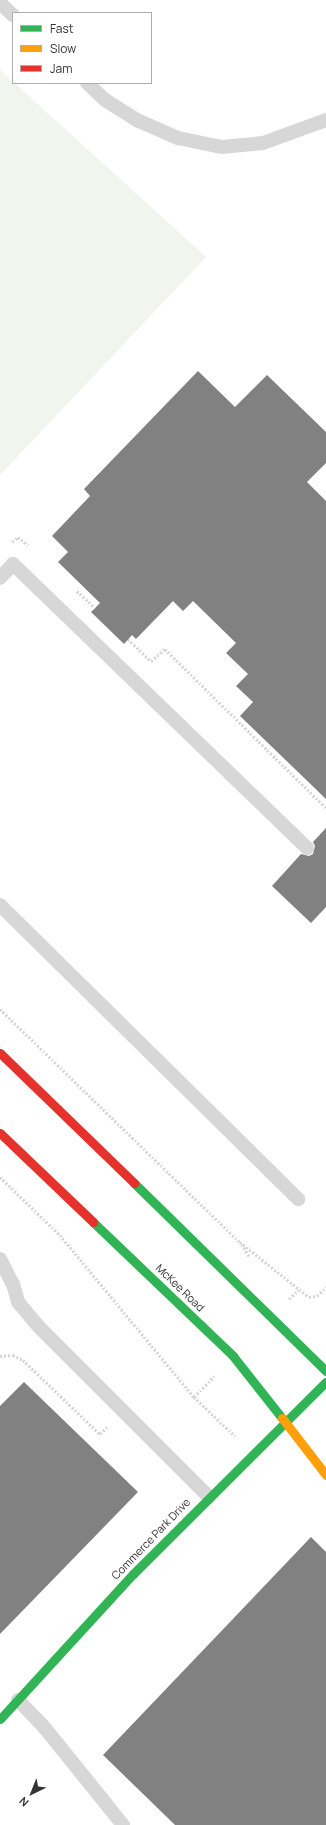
<!DOCTYPE html>
<html>
<head>
<meta charset="utf-8">
<style>
  body { margin:0 }
  #map { position:relative; width:326px; height:1825px; overflow:hidden; background:#fff; font-family:Manrope,sans-serif }
  div>[style] { position:absolute }
  .green>* { inset:0; background:#f1f5ed }
  .building>* { inset:0; background:#818181 }
  .path>* { height:2.5px; margin-top:-1.25px; transform-origin:0; background:repeating-linear-gradient(90deg,#d6d6d6 0 2px,transparent 0 4px) }
  .lane>* { height:14px; margin:-7px; padding:0 7px; transform-origin:7px; border-radius:7px; background:#d7d7d7 }
  .fast>* { height:9px; margin:-4.5px; padding:0 4.5px; transform-origin:4.5px; border-radius:4.5px; background:#30b455 }
  .slow>* { height:9px; margin:-4.5px; padding:0 4.5px; transform-origin:4.5px; border-radius:4.5px; background:#ff9f0a }
  .jam>* { height:9px; margin:-4.5px; padding:0 4.5px; transform-origin:4.5px; border-radius:4.5px; background:#e5322d }
  span { translate:-50% -50%; white-space:nowrap; text-align:center; line-height:1.15; -webkit-text-stroke:4px #fff; paint-order:stroke }
  .street-label { font-size:11px; color:#333 }
  .legend { position:absolute; left:12px; top:12px; width:140px; height:72px; box-sizing:border-box; background:#fff; border:1px solid #adadad; margin:0; padding:5px 7px; list-style:none; font-size:12px; color:#333 }
  .legend li { display:flex; align-items:center; gap:8px; height:20px }
  .legend b { width:20px; border:1px solid #adadad }
  .north { position:absolute; left:12px; top:1773px; width:40px; height:40px; -webkit-text-stroke:3px #fff; paint-order:stroke; rotate:223deg; font-size:11px; font-weight:700; line-height:16px; text-align:center; color:#333 }
  .north::after { content:''; display:block; margin:auto; width:14px; height:18px; background:#333; clip-path:polygon(50% 0,100% 100%,50% 72%,0 100%) }
</style>
</head>
<body>
<div id="map">
  <div class="green">
    <div style="clip-path:polygon(0 70px,206px 257px,0 475px)"></div>
  </div>
  <div class="building">
    <div style="clip-path:polygon(198px 371px,235px 407px,267px 375px,326px 432px,326px 463px,307px 482px,326px 501px,326px 799px,240px 716px,253px 702px,236px 686px,248px 674px,226px 653px,236px 643px,193px 601px,183px 611px,173px 601px,136px 639px,132px 635px,124px 644px,91px 612px,100px 603px,58px 562px,68px 552px,52px 536px,90px 496px,84px 489px)"></div>
    <div style="clip-path:polygon(326px 828px,326px 907px,311px 923px,272px 886px,301px 854px,309px 856px,313px 854px,315px 846px,313px 842px)"></div>
    <div style="clip-path:polygon(24px 1382px,138px 1492px,0 1634px,0 1406px)"></div>
    <div style="clip-path:polygon(311px 1537px,326px 1552px,326px 1825px,175px 1825px,103px 1755px)"></div>
  </div>
  <div class="path">
    <div style="left:12px;top:542px;width:8px;rotate:-40deg"></div>
    <div style="left:18px;top:537px;width:13px;rotate:39deg"></div>
    <div style="left:77px;top:591px;width:25px;rotate:43deg"></div>
    <div style="left:128px;top:639px;width:32px;rotate:44deg"></div>
    <div style="left:151px;top:661px;width:18px;rotate:-41deg"></div>
    <div style="left:165px;top:649px;width:226px;rotate:44.6deg"></div>
    <div style="left:0;top:1009px;width:334px;rotate:44.2deg"></div>
    <div style="left:240px;top:1242px;width:88px;rotate:38.6deg"></div>
    <div style="left:309px;top:1297px;width:8px;rotate:-7deg"></div>
    <div style="left:317px;top:1296px;width:13px;rotate:-45deg"></div>
    <div style="left:0;top:1177px;width:83px;rotate:44deg"></div>
    <div style="left:60px;top:1235px;width:210px;rotate:50.4deg"></div>
    <div style="left:194px;top:1397px;width:57px;rotate:43.6deg"></div>
    <div style="left:242px;top:1244px;width:16px;rotate:60deg"></div>
    <div style="left:289px;top:1299px;width:13px;rotate:-45deg"></div>
    <div style="left:0;top:1356px;width:13px;rotate:-4deg"></div>
    <div style="left:13px;top:1355px;width:11px;rotate:27deg"></div>
    <div style="left:23px;top:1360px;width:107px;rotate:43.9deg"></div>
    <div style="left:100px;top:1434px;width:10px;rotate:-45deg"></div>
    <div style="left:194px;top:1397px;width:29px;rotate:-46deg"></div>
  </div>
  <div class="lane">
    <div style="left:0;top:3px;width:18px;rotate:43deg"></div>
    <div style="left:87px;top:83px;width:25px;rotate:43deg"></div>
    <div style="left:105px;top:100px;width:40px;rotate:32deg"></div>
    <div style="left:139px;top:121px;width:43px;rotate:23.6deg"></div>
    <div style="left:178px;top:138px;width:45px;rotate:11.6deg"></div>
    <div style="left:222px;top:147px;width:41px;rotate:-5.6deg"></div>
    <div style="left:263px;top:143px;width:67px;rotate:-20.1deg"></div>
    <div style="left:0;top:578px;width:19px;rotate:-47deg"></div>
    <div style="left:13px;top:564px;width:409px;rotate:44deg"></div>
    <div style="left:0;top:905px;width:419px;rotate:44.6deg"></div>
    <div style="left:0;top:1259px;width:28px;rotate:63deg"></div>
    <div style="left:13px;top:1284px;width:19px;rotate:74deg"></div>
    <div style="left:18px;top:1302px;width:34px;rotate:50deg"></div>
    <div style="left:40px;top:1328px;width:239px;rotate:45deg"></div>
    <div style="left:18px;top:1700px;width:37px;rotate:46deg"></div>
    <div style="left:44px;top:1727px;width:126px;rotate:51.1deg"></div>
  </div>
  <div class="fast">
    <div style="left:134px;top:1183px;width:269px;rotate:44.4deg"></div>
    <div style="left:93px;top:1222px;width:194px;rotate:43.7deg"></div>
    <div style="left:233px;top:1356px;width:79px;rotate:51.7deg"></div>
    <div style="left:0;top:1719px;width:197px;rotate:-47.5deg"></div>
    <div style="left:133px;top:1574px;width:272px;rotate:-44.9deg"></div>
  </div>
  <div class="slow">
    <div style="left:282px;top:1418px;width:72px;rotate:52.3deg"></div>
  </div>
  <div class="jam">
    <div style="left:0;top:1053px;width:187px;rotate:44.1deg"></div>
    <div style="left:0;top:1133px;width:129px;rotate:43.7deg"></div>
  </div>
  <div class="street-label">
    <span style="left:180px;top:1288px;rotate:44deg">McKee Road</span>
    <span style="left:151px;top:1539px;rotate:-46deg">Commerce Park Drive</span>
  </div>
  <ul class="legend">
  <li><b style="height:5px;background:#30b455"></b>Fast</li>
  <li><b style="height:5px;background:#ff9f0a"></b>Slow</li>
  <li><b style="height:5px;background:#e5322d"></b>Jam</li>
  </ul>
  <div class="north">N</div>
</div>
</body>
</html>
